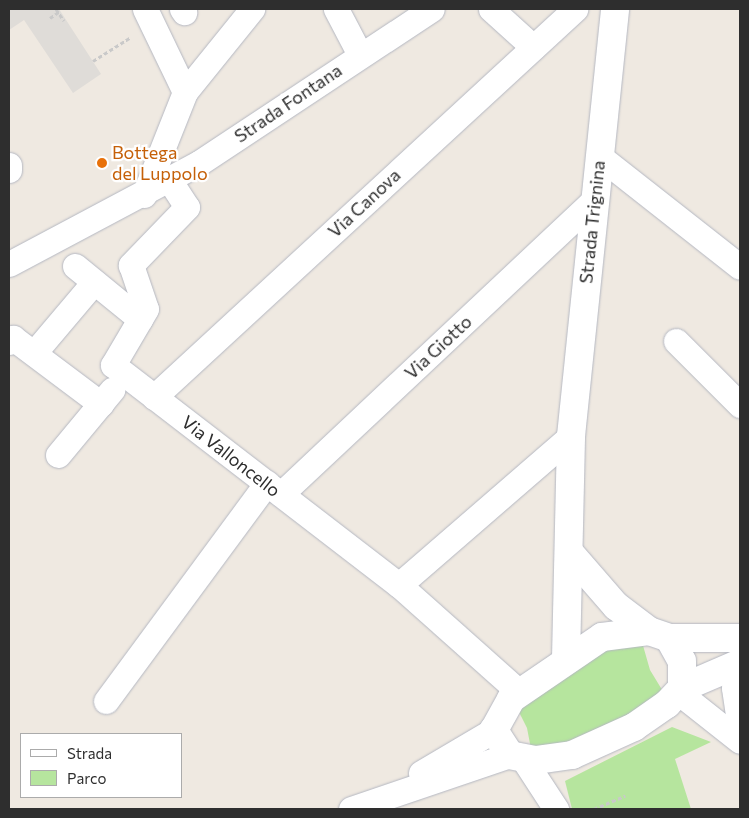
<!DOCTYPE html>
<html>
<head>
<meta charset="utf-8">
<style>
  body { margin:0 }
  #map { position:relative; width:749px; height:818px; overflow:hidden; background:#efe9e1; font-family:Commissioner,sans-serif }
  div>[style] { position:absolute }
  .green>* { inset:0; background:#b6e59e }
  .plaza>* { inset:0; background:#dfdcd8 }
  .path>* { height:3px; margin-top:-1.5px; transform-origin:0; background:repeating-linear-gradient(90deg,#c9c9c9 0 4px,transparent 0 6.5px) }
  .roads { filter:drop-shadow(0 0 1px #b4b7c1) drop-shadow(0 0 1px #b4b7c1) }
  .street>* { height:25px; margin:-12.5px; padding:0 12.5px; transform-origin:12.5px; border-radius:12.5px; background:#fff }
  .secondary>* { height:28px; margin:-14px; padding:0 14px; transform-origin:14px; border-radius:14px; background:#fff }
  .dots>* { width:14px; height:14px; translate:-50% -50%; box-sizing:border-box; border:2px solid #fff; border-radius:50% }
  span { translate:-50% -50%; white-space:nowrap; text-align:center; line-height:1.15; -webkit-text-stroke:4.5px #fff; paint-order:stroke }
  .street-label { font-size:18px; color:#2e2e2e }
  .food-label { font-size:18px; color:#c56008 }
  .left { translate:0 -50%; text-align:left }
  .frame { position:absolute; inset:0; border:10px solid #2e2e2e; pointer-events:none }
  .legend { position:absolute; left:20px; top:733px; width:162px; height:65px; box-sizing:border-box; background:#fff; border:1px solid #ababab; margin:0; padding:6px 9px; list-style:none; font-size:15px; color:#2e2e2e }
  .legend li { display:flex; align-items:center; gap:10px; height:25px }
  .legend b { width:25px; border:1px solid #ababab }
</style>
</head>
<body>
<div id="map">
  <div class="green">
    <div style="clip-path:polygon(642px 642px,650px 670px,664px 693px,652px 705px,577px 741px,531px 749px,527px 728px,517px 708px,606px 648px)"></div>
    <div style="clip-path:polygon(672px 727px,711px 742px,675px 759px,691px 809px,572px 809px,565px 781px)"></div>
  </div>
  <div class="plaza">
    <div style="clip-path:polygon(9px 9px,59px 9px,101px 74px,73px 93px,24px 20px,9px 30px)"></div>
  </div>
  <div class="path">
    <div style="left:56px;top:9px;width:14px;rotate:56deg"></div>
    <div style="left:50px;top:18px;width:12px;rotate:-35deg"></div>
    <div style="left:93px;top:61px;width:45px;rotate:-32.3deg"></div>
    <div style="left:594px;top:809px;width:34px;rotate:-23deg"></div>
  </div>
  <div class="roads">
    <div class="street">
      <div style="left:145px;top:9px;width:92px;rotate:64.3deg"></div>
      <div style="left:182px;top:9px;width:4px;rotate:56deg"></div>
      <div style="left:336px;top:9px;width:52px;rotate:62.4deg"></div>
      <div style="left:491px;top:9px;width:57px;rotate:42.1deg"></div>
      <div style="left:599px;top:156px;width:179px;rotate:38.2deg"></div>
      <div style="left:9px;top:165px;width:5px;rotate:90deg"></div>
      <div style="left:170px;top:181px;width:31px;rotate:57deg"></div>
      <div style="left:187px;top:207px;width:81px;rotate:134deg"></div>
      <div style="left:131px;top:265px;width:46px;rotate:71.2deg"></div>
      <div style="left:146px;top:309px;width:65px;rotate:120.5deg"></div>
      <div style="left:113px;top:365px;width:361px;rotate:37.6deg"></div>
      <div style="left:399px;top:585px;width:161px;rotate:41.7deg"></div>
      <div style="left:144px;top:195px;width:111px;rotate:-68.3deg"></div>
      <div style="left:185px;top:92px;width:107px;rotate:-51.1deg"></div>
      <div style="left:9px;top:264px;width:215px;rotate:-28deg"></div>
      <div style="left:199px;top:163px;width:279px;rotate:-33.5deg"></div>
      <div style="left:75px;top:266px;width:84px;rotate:39.2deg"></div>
      <div style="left:676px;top:341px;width:91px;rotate:45deg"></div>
      <div style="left:9px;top:342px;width:6px;rotate:-45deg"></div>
      <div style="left:13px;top:338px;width:110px;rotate:36.9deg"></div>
      <div style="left:34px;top:353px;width:93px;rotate:-49.8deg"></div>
      <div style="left:154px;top:397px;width:573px;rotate:-42.66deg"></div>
      <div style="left:58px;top:455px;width:85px;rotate:-50.3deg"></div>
      <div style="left:281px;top:494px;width:429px;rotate:-43.2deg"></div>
      <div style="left:399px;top:585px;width:228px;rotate:-40.9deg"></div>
      <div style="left:737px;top:665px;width:23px;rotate:97deg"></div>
      <div style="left:734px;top:688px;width:40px;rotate:81.5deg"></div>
      <div style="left:678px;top:692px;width:79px;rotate:38.3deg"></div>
      <div style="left:106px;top:701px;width:271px;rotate:-53.6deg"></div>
      <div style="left:524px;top:760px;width:59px;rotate:56.9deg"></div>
      <div style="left:421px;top:773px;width:85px;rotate:-30.5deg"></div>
      <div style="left:351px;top:809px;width:168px;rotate:-18.8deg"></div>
    </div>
    <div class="secondary">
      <div style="left:569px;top:552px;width:72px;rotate:49deg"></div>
      <div style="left:616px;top:606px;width:41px;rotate:37.1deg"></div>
      <div style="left:649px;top:631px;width:21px;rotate:19deg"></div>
      <div style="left:669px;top:638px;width:26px;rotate:61deg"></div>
      <div style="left:682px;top:661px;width:27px;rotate:90deg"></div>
      <div style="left:682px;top:688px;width:22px;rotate:133deg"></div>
      <div style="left:667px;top:704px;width:40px;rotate:145.1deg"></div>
      <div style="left:634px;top:727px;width:68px;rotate:155.7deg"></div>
      <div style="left:572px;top:755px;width:37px;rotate:172deg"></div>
      <div style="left:535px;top:760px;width:25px;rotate:-169deg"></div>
      <div style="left:510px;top:755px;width:30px;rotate:-123deg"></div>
      <div style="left:494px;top:730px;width:35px;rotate:-61deg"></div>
      <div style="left:511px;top:699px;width:110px;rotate:-34.3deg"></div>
      <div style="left:602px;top:637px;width:47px;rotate:-7.3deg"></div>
      <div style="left:669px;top:638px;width:71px"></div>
      <div style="left:566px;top:658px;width:222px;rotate:-88.7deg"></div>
      <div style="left:571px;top:436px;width:429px;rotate:-84.1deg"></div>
      <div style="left:682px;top:688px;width:63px;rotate:-23.3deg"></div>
    </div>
  </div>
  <div class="dots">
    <div style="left:102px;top:163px;background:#e8710a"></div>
  </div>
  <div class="street-label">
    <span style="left:288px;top:103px;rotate:-34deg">Strada Fontana</span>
    <span style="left:364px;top:203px;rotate:-43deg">Via Canova</span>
    <span style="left:592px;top:222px;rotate:-84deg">Strada Trignina</span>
    <span style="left:438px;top:347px;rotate:-43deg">Via Giotto</span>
    <span style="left:231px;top:456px;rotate:38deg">Via Valloncello</span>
  </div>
  <div class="food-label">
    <span class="left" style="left:112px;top:163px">Bottega<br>del Luppolo</span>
  </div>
  <div class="frame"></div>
  <ul class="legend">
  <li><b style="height:6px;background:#fff"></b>Strada</li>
  <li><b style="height:14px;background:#b6e59e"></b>Parco</li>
  </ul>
</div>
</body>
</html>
